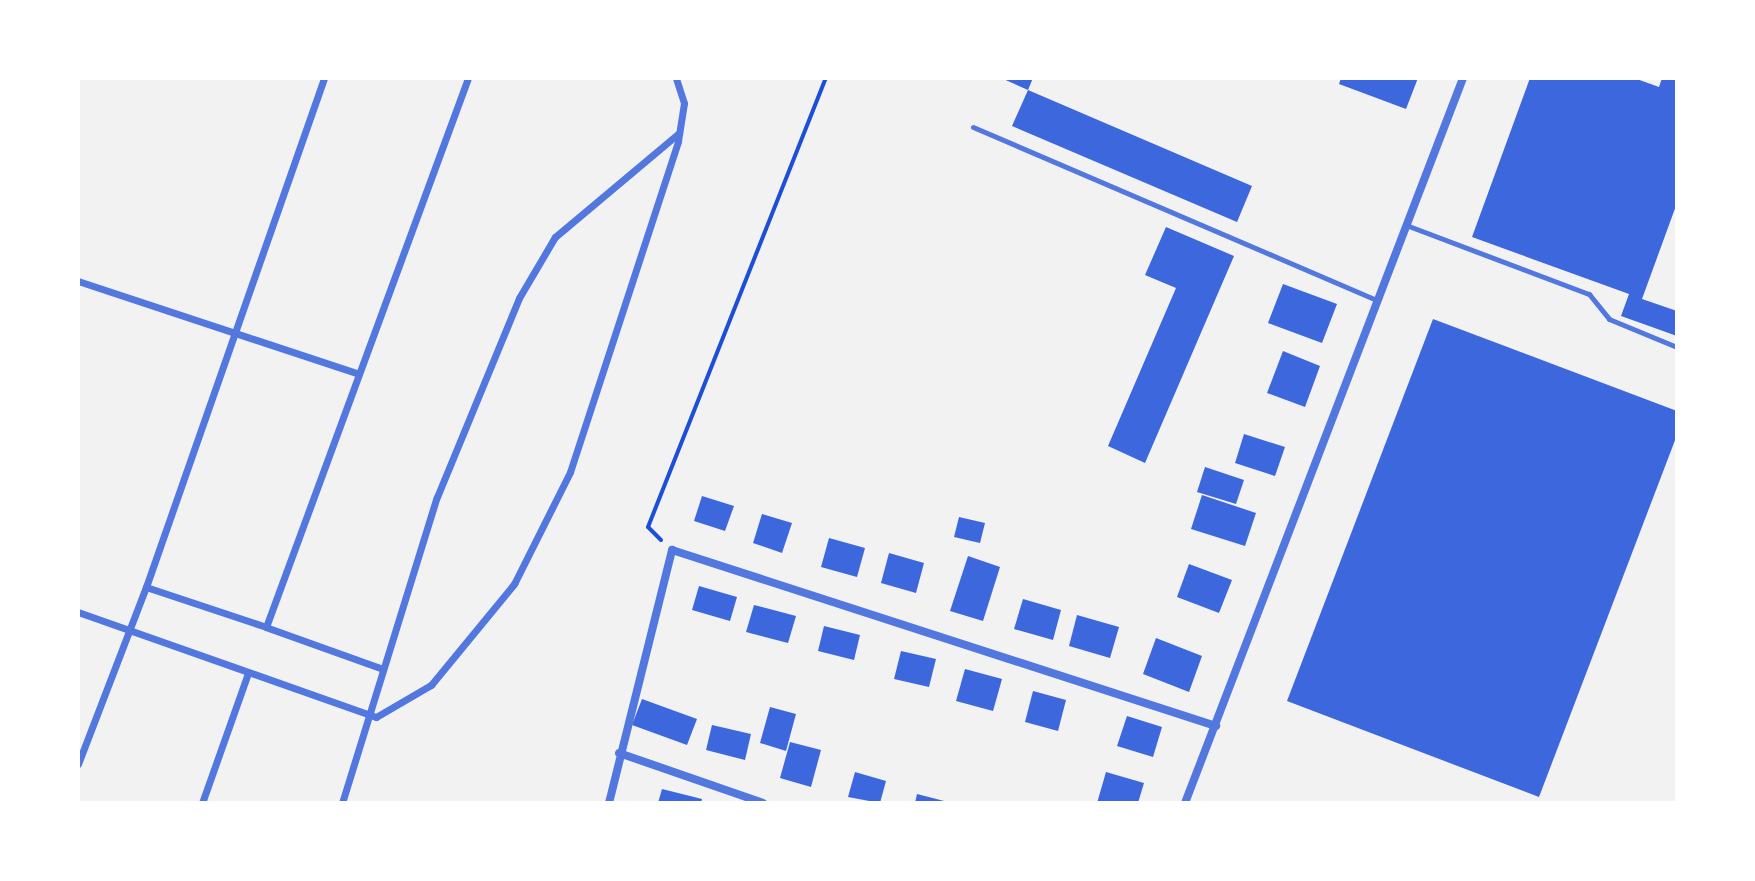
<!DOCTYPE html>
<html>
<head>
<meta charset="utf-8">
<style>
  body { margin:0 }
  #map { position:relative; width:1755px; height:881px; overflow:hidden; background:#f2f2f2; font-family:"PT Sans",sans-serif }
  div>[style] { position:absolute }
  .building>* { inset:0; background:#3d67dc }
  .path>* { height:4px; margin:-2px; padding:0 2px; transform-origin:2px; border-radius:2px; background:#1d4ed8 }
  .service>* { height:5px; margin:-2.5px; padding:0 2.5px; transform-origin:2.5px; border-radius:2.5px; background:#5277de }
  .pedestrian>* { height:7px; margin:-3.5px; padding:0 3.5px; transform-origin:3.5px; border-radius:3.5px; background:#5277de }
  .minor>* { height:8px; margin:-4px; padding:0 4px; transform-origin:4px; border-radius:4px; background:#5277de }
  span { translate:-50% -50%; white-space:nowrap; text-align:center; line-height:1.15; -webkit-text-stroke:6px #fff; paint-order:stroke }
  .frame { position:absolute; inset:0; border:80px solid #fff; pointer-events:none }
</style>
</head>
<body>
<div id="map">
  <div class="building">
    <div style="clip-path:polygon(1001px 78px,1033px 78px,1028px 90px)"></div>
    <div style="clip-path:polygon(1341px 78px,1418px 78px,1406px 109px,1339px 84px)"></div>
    <div style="clip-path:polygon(1530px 78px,1634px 78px,1659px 87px,1662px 78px,1677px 78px,1677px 203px,1642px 299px,1677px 311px,1677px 336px,1621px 316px,1629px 294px,1472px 237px)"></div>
    <div style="clip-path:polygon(1028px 90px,1252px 186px,1237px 222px,1012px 126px)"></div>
    <div style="clip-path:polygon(1166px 227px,1234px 256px,1145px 463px,1108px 446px,1176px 288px,1145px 275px)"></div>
    <div style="clip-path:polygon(1283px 284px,1337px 304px,1322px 343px,1268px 323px)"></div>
    <div style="clip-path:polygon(1433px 319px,1677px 411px,1677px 435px,1539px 797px,1287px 701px)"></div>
    <div style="clip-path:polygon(1283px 351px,1320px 366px,1305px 407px,1267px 393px)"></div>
    <div style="clip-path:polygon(1244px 434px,1285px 447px,1275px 476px,1235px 463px)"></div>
    <div style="clip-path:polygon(1205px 467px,1244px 480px,1236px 504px,1197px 492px)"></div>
    <div style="clip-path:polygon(1202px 495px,1256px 513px,1245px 546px,1191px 529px)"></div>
    <div style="clip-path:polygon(702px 496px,734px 506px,725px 531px,694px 521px)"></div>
    <div style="clip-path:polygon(762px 514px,792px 523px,782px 553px,753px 543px)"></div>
    <div style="clip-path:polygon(959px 517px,985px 523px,980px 543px,954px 537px)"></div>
    <div style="clip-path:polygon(829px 538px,865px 548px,857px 577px,821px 567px)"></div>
    <div style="clip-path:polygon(889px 553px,924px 563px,916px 593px,881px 583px)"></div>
    <div style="clip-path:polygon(968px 556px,1000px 567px,983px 621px,950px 611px)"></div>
    <div style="clip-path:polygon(1189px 564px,1232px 580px,1219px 613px,1177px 597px)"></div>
    <div style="clip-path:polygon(699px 586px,737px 597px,730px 621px,692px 610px)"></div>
    <div style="clip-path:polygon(1023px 599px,1061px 610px,1053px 640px,1014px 629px)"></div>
    <div style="clip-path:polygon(754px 605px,796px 616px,788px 643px,746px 632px)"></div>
    <div style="clip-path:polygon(1077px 615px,1119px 627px,1110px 658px,1069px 646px)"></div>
    <div style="clip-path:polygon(824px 626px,860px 635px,854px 660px,818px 651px)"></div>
    <div style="clip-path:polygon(1156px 638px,1202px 656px,1189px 692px,1143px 674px)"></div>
    <div style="clip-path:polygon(901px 651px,936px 659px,929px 687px,894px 679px)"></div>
    <div style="clip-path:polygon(965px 669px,1002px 679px,993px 711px,956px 701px)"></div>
    <div style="clip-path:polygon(1033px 691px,1066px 700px,1058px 731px,1025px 722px)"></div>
    <div style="clip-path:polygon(642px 699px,697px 719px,687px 745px,632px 725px)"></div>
    <div style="clip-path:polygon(770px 707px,796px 714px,786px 751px,760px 743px)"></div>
    <div style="clip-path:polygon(1127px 716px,1162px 727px,1153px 757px,1117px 746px)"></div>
    <div style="clip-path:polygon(712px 725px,751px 734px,745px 760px,706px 750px)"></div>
    <div style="clip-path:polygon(790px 742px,821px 750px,811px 787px,780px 778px)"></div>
    <div style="clip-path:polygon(855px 772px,886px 781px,880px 803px,848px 797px)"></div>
    <div style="clip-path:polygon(1106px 772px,1144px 783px,1138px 803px,1097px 803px)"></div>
    <div style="clip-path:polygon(662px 789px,702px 799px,701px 803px,658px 803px)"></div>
    <div style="clip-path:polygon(917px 794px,948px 802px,948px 803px,915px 803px)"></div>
  </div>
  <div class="path">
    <div style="left:661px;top:540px;width:18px;rotate:-135deg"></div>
    <div style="left:648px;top:527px;width:483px;rotate:-68.4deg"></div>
  </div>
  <div class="service">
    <div style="left:973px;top:127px;width:439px;rotate:23.2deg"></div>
    <div style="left:1406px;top:225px;width:196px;rotate:20.7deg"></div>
    <div style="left:1589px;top:294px;width:32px;rotate:51deg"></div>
    <div style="left:1609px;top:319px;width:74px;rotate:22.4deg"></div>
  </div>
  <div class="pedestrian">
    <div style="left:78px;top:281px;width:296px;rotate:18.3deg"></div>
    <div style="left:146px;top:587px;width:539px;rotate:-70.72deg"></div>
    <div style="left:78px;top:612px;width:316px;rotate:19.4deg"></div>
    <div style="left:376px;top:717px;width:64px;rotate:-30.2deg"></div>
    <div style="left:431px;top:685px;width:131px;rotate:-50.6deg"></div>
    <div style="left:514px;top:584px;width:125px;rotate:-63.4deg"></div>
    <div style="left:570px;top:472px;width:348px;rotate:-71.9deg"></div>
    <div style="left:678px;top:141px;width:38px;rotate:-81deg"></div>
    <div style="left:684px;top:103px;width:26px;rotate:-108deg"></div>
    <div style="left:383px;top:669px;width:124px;rotate:-160.3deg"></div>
    <div style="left:266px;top:627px;width:585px;rotate:-69.8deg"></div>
    <div style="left:78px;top:764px;width:190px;rotate:-69deg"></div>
    <div style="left:146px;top:587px;width:126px;rotate:18.4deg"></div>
    <div style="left:202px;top:803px;width:138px;rotate:-70.5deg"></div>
    <div style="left:342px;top:803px;width:320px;rotate:-72.8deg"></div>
    <div style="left:437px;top:497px;width:215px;rotate:-67.6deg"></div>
    <div style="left:519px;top:298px;width:71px;rotate:-59.5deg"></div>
    <div style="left:555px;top:237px;width:162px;rotate:-40deg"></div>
  </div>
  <div class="minor">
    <div style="left:619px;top:753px;width:152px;rotate:19.1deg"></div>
    <div style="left:609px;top:803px;width:261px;rotate:-76deg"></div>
    <div style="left:672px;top:550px;width:572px;rotate:17.93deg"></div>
    <div style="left:1185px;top:803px;width:776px;rotate:-69.02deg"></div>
  </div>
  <div class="frame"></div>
</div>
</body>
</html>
